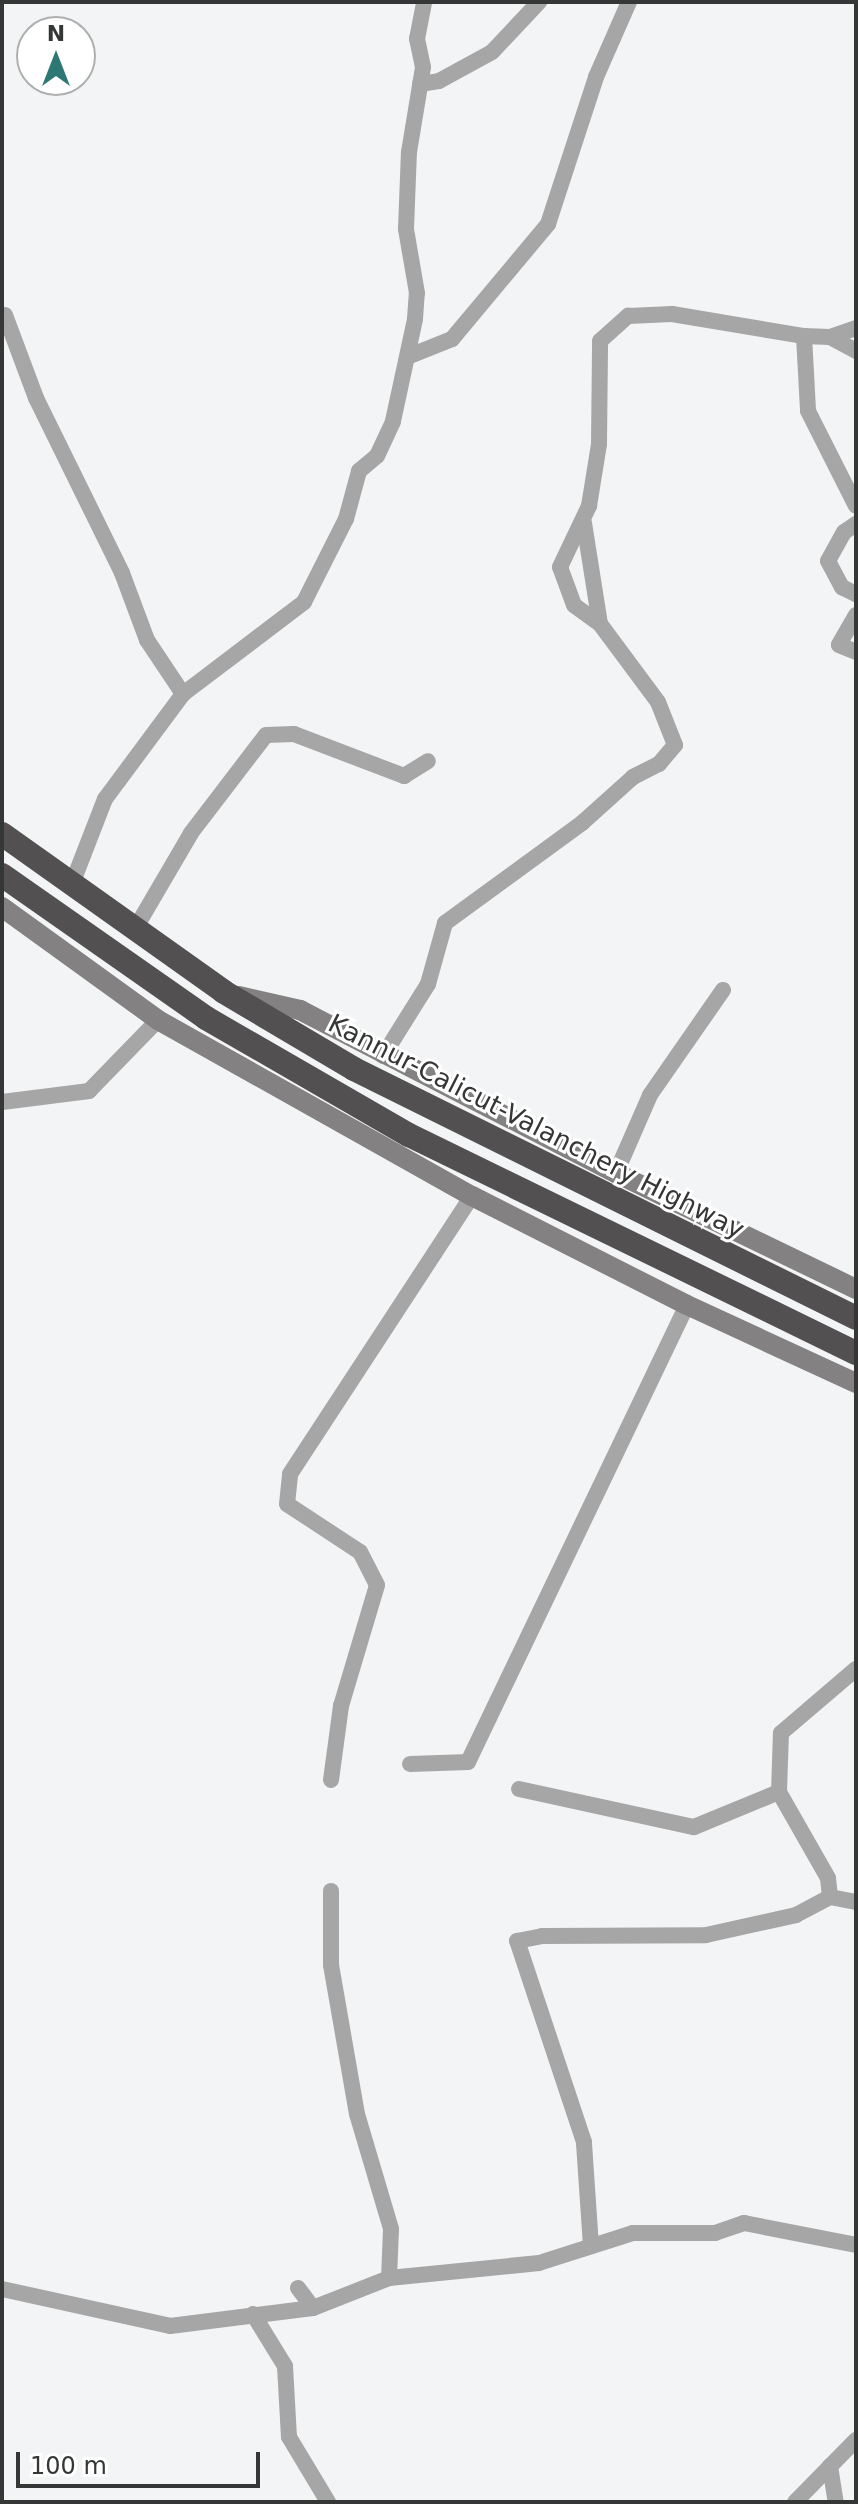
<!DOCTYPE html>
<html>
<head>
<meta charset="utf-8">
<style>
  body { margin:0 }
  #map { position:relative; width:858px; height:2504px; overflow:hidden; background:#f3f4f6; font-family:"DejaVu Sans",sans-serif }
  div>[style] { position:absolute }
  .street>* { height:16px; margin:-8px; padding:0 8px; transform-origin:8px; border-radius:8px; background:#a7a6a6 }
  .secondary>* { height:20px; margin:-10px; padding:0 10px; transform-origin:10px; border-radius:10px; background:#838181 }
  .highway>* { height:24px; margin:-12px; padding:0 12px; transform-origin:12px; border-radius:12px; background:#525050 }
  span { translate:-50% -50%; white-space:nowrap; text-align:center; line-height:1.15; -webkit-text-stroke:6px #fff; paint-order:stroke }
  .street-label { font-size:26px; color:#353636 }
  .frame { position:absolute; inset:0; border:4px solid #353636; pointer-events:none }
  .north { position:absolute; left:16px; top:16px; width:80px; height:80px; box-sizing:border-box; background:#fff; border:2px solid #aeafaf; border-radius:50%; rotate:0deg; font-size:22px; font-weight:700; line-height:32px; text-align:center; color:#353636 }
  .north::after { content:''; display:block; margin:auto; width:28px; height:36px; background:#2d7775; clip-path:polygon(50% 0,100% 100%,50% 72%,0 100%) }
  .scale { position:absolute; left:16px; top:2452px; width:244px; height:36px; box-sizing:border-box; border:4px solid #353636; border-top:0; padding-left:10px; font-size:24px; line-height:28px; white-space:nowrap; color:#353636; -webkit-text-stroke:6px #fff; paint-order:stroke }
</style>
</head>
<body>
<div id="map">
  <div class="street">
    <div style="left:420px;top:84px;width:19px;rotate:-9deg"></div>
    <div style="left:439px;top:81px;width:60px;rotate:-28.7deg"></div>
    <div style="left:492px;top:52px;width:69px;rotate:-46.8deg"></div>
    <div style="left:5px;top:315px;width:89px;rotate:69.5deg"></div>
    <div style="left:36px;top:398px;width:195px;rotate:63.8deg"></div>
    <div style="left:122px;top:573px;width:72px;rotate:69.5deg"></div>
    <div style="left:147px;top:640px;width:65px;rotate:56.3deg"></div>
    <div style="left:804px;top:336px;width:26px;rotate:2deg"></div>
    <div style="left:830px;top:337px;width:28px;rotate:-19deg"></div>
    <div style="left:830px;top:337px;width:30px;rotate:28deg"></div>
    <div style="left:412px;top:355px;width:43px;rotate:-21.8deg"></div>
    <div style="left:452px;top:339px;width:150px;rotate:-50.1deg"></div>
    <div style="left:548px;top:224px;width:155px;rotate:-71.9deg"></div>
    <div style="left:596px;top:77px;width:82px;rotate:-66.3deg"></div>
    <div style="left:584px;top:523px;width:102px;rotate:81deg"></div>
    <div style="left:856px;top:524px;width:14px;rotate:146deg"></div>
    <div style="left:844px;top:532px;width:33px;rotate:119deg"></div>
    <div style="left:828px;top:561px;width:30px;rotate:62deg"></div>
    <div style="left:842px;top:587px;width:16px;rotate:27deg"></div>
    <div style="left:856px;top:615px;width:34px;rotate:120deg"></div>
    <div style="left:839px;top:645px;width:18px;rotate:22deg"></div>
    <div style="left:72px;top:884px;width:91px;rotate:-68.8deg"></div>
    <div style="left:105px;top:799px;width:131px;rotate:-53.4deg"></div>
    <div style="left:183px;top:694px;width:152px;rotate:-37.2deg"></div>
    <div style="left:304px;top:602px;width:93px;rotate:-63.2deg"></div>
    <div style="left:346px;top:519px;width:50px;rotate:-74.8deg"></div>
    <div style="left:359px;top:471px;width:23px;rotate:-40deg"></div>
    <div style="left:377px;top:456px;width:38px;rotate:-65deg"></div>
    <div style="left:393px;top:421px;width:104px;rotate:-77.8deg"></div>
    <div style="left:415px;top:319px;width:26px;rotate:-86deg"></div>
    <div style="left:417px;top:293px;width:65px;rotate:-99.8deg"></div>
    <div style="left:406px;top:229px;width:77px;rotate:-87.8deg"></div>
    <div style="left:409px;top:152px;width:86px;rotate:-80.6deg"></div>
    <div style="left:423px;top:67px;width:29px;rotate:-102deg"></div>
    <div style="left:417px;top:39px;width:38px;rotate:-79deg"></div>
    <div style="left:135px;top:929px;width:111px;rotate:-59.7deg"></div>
    <div style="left:191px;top:833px;width:123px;rotate:-52.6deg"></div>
    <div style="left:266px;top:735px;width:28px;rotate:-2deg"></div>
    <div style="left:294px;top:734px;width:118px;rotate:20.9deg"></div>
    <div style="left:404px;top:776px;width:28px;rotate:-32deg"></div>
    <div style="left:383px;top:1056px;width:85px;rotate:-58deg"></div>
    <div style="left:428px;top:984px;width:63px;rotate:-74.4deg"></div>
    <div style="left:445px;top:923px;width:170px;rotate:-36.1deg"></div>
    <div style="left:582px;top:823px;width:69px;rotate:-42deg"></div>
    <div style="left:633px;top:777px;width:29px;rotate:-27deg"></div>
    <div style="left:659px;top:764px;width:25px;rotate:-50deg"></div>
    <div style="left:675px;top:745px;width:46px;rotate:-111.6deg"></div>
    <div style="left:658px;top:702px;width:97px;rotate:-126.6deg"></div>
    <div style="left:600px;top:624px;width:32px;rotate:-144deg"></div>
    <div style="left:574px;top:605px;width:40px;rotate:-110.2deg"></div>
    <div style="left:560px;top:567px;width:68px;rotate:-64.6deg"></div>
    <div style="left:589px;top:506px;width:63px;rotate:-80.8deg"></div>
    <div style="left:599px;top:444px;width:103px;rotate:-89.4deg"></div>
    <div style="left:600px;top:341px;width:38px;rotate:-42deg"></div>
    <div style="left:628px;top:316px;width:44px;rotate:-2.6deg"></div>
    <div style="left:672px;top:314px;width:134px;rotate:9.5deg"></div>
    <div style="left:804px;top:336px;width:75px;rotate:86.9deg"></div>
    <div style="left:808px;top:411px;width:106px;rotate:63.2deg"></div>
    <div style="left:2px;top:1102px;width:88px;rotate:-7.2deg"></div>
    <div style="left:89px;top:1091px;width:99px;rotate:-45.8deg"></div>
    <div style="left:616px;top:1173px;width:85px;rotate:-66.4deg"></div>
    <div style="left:650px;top:1095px;width:128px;rotate:-55.2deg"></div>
    <div style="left:410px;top:1764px;width:58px;rotate:-2deg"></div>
    <div style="left:468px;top:1762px;width:507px;rotate:-64.4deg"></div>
    <div style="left:331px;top:1780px;width:75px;rotate:-82.3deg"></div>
    <div style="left:341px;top:1706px;width:126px;rotate:-73.4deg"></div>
    <div style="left:377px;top:1585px;width:37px;rotate:-117deg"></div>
    <div style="left:360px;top:1552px;width:87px;rotate:-146.7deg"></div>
    <div style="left:287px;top:1504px;width:30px;rotate:-84deg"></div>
    <div style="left:290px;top:1474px;width:332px;rotate:-56.8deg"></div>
    <div style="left:519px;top:1789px;width:179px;rotate:12.3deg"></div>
    <div style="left:694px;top:1827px;width:92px;rotate:-22.4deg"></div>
    <div style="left:331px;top:1891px;width:74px;rotate:90deg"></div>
    <div style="left:331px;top:1965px;width:151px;rotate:80.1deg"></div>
    <div style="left:357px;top:2114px;width:120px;rotate:73.5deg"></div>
    <div style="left:391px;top:2229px;width:49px;rotate:92.3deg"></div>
    <div style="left:830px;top:1897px;width:26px;rotate:11deg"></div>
    <div style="left:591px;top:2246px;width:104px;rotate:-93.9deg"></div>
    <div style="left:584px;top:2142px;width:212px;rotate:-108.4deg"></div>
    <div style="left:517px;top:1941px;width:25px;rotate:-11deg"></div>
    <div style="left:542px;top:1936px;width:164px;rotate:-0.3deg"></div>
    <div style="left:706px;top:1935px;width:92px;rotate:-12.5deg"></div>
    <div style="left:796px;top:1915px;width:38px;rotate:-28deg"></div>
    <div style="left:830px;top:1897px;width:19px;rotate:-96deg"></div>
    <div style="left:828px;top:1878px;width:99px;rotate:-119.7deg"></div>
    <div style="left:779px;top:1792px;width:59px;rotate:-88.1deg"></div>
    <div style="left:781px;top:1733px;width:99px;rotate:-40.5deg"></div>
    <div style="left:298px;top:2288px;width:25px;rotate:53deg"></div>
    <div style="left:2px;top:2289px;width:172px;rotate:12.4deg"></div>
    <div style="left:170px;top:2326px;width:144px;rotate:-7.2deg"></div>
    <div style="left:313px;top:2308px;width:82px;rotate:-21.5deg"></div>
    <div style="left:389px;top:2278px;width:151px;rotate:-5.7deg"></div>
    <div style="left:539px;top:2263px;width:99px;rotate:-17.7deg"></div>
    <div style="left:633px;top:2233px;width:82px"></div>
    <div style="left:715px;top:2233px;width:31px;rotate:-19deg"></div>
    <div style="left:744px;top:2223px;width:114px;rotate:11.1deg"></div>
    <div style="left:253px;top:2314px;width:61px;rotate:58.4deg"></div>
    <div style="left:285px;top:2366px;width:71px;rotate:86.8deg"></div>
    <div style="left:289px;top:2437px;width:76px;rotate:59deg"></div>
    <div style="left:830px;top:2466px;width:36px;rotate:81deg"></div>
    <div style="left:795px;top:2502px;width:87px;rotate:-45.5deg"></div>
  </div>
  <div class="secondary">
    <div style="left:2px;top:907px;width:193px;rotate:35.9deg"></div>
    <div style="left:158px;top:1020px;width:360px;rotate:29.3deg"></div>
    <div style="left:472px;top:1196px;width:241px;rotate:26.9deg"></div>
    <div style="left:687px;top:1305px;width:186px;rotate:24.8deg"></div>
    <div style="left:239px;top:996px;width:63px;rotate:12.9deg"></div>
    <div style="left:300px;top:1010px;width:356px;rotate:27.3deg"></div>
    <div style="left:616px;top:1173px;width:267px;rotate:25.8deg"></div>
  </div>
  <div class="highway">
    <div style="left:2px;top:834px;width:272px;rotate:35.4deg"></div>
    <div style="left:224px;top:992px;width:151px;rotate:30.6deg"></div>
    <div style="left:354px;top:1069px;width:560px;rotate:26.38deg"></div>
    <div style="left:2px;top:875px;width:249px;rotate:35deg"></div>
    <div style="left:206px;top:1018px;width:234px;rotate:30deg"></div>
    <div style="left:409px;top:1135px;width:497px;rotate:26deg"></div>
  </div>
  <div class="street-label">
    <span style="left:536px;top:1127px;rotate:27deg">Kannur-Calicut-Valanchery Highway</span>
  </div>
  <div class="frame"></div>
  <div class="north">N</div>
  <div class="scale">100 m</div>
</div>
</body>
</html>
